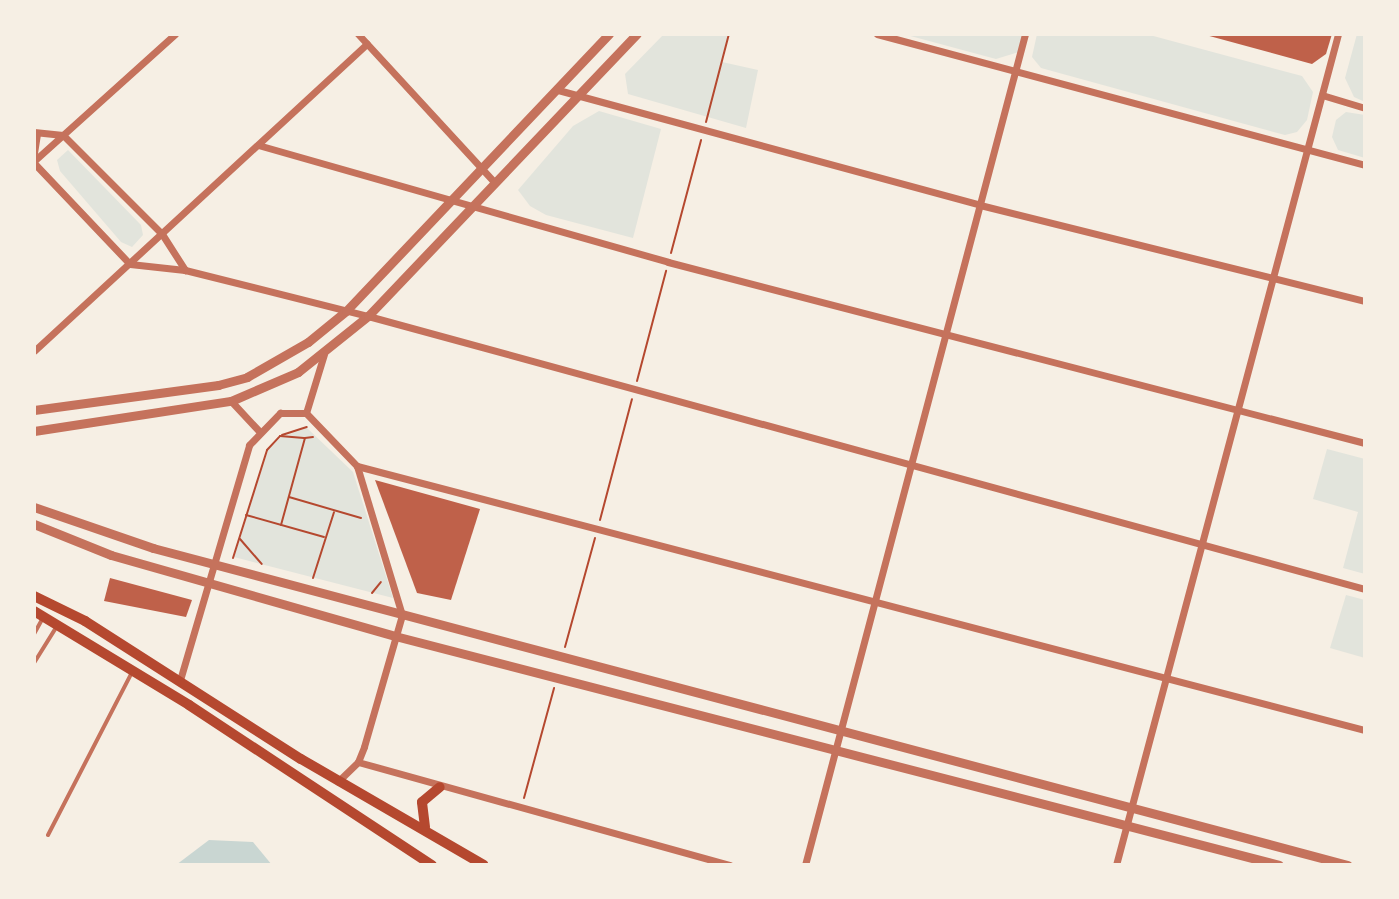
<!DOCTYPE html>
<html>
<head>
<meta charset="utf-8">
<style>
  body { margin:0 }
  #map { position:relative; width:1399px; height:899px; overflow:hidden; background:#f6efe4; font-family:"Open Sans",sans-serif }
  div>[style] { position:absolute }
  .green>* { inset:0; background:#e2e4dc }
  .water>* { inset:0; background:#c9d6d2 }
  .building>* { inset:0; background:#bf614a }
  .path>* { height:2px; margin:-1px; padding:0 1px; transform-origin:1px; border-radius:1px; background:#b5482f }
  .service>* { height:4px; margin:-2px; padding:0 2px; transform-origin:2px; border-radius:2px; background:#c5725c }
  .minor>* { height:7px; margin:-3.5px; padding:0 3.5px; transform-origin:3.5px; border-radius:3.5px; background:#c5725c }
  .tertiary>* { height:9px; margin:-4.5px; padding:0 4.5px; transform-origin:4.5px; border-radius:4.5px; background:#c5725c }
  .secondary>* { height:10px; margin:-5px; padding:0 5px; transform-origin:5px; border-radius:5px; background:#b5482f }
  span { translate:-50% -50%; white-space:nowrap; text-align:center; line-height:1.15; -webkit-text-stroke:8px #f6efe4; paint-order:stroke }
  .frame { position:absolute; inset:0; border:36px solid #f6efe4; pointer-events:none }
</style>
</head>
<body>
<div id="map">
  <div class="green">
    <div style="clip-path:polygon(664px 34px,729px 34px,722px 62px,758px 70px,746px 128px,628px 94px,625px 74px)"></div>
    <div style="clip-path:polygon(903px 34px,1025px 34px,1019px 52px,996px 59px)"></div>
    <div style="clip-path:polygon(1037px 34px,1146px 34px,1302px 76px,1313px 92px,1307px 120px,1297px 132px,1285px 135px,1041px 68px,1032px 57px)"></div>
    <div style="clip-path:polygon(1357px 34px,1365px 34px,1365px 102px,1354px 97px,1345px 78px)"></div>
    <div style="clip-path:polygon(599px 111px,661px 129px,633px 238px,546px 215px,530px 206px,518px 190px,573px 126px)"></div>
    <div style="clip-path:polygon(1346px 112px,1365px 115px,1365px 158px,1338px 150px,1332px 137px,1336px 120px)"></div>
    <div style="clip-path:polygon(68px 150px,141px 225px,143px 235px,132px 247px,121px 242px,60px 171px,57px 160px)"></div>
    <div style="clip-path:polygon(307px 428px,353px 472px,393px 598px,234px 557px,268px 450px,281px 437px)"></div>
    <div style="clip-path:polygon(1327px 449px,1365px 459px,1365px 574px,1343px 568px,1358px 512px,1313px 499px)"></div>
    <div style="clip-path:polygon(1346px 595px,1365px 600px,1365px 658px,1330px 648px)"></div>
  </div>
  <div class="water">
    <div style="clip-path:polygon(209px 840px,253px 842px,272px 865px,176px 865px)"></div>
  </div>
  <div class="building">
    <div style="clip-path:polygon(1202px 34px,1332px 34px,1326px 54px,1312px 64px)"></div>
    <div style="clip-path:polygon(375px 480px,480px 509px,451px 600px,417px 593px)"></div>
    <div style="clip-path:polygon(110px 578px,192px 600px,186px 617px,104px 601px)"></div>
  </div>
  <div class="path">
    <div style="left:706px;top:122px;width:91px;rotate:-75.4deg"></div>
    <div style="left:671px;top:253px;width:117px;rotate:-75.1deg"></div>
    <div style="left:637px;top:381px;width:114px;rotate:-75.2deg"></div>
    <div style="left:282px;top:435px;width:26px;rotate:-18deg"></div>
    <div style="left:289px;top:497px;width:75px;rotate:16.3deg"></div>
    <div style="left:246px;top:515px;width:81px;rotate:15.8deg"></div>
    <div style="left:600px;top:520px;width:125px;rotate:-75.2deg"></div>
    <div style="left:281px;top:525px;width:90px;rotate:-74.6deg"></div>
    <div style="left:305px;top:438px;width:8px;rotate:-7deg"></div>
    <div style="left:240px;top:539px;width:33px;rotate:49deg"></div>
    <div style="left:233px;top:558px;width:113px;rotate:-72.5deg"></div>
    <div style="left:267px;top:450px;width:19px;rotate:-47deg"></div>
    <div style="left:280px;top:436px;width:24px;rotate:5deg"></div>
    <div style="left:313px;top:578px;width:69px;rotate:-72.3deg"></div>
    <div style="left:372px;top:593px;width:14px;rotate:-51deg"></div>
    <div style="left:565px;top:647px;width:113px;rotate:-74.6deg"></div>
    <div style="left:524px;top:798px;width:114px;rotate:-74.7deg"></div>
  </div>
  <div class="service">
    <div style="left:34px;top:634px;width:18px;rotate:-61deg"></div>
    <div style="left:34px;top:663px;width:44px;rotate:-58.1deg"></div>
    <div style="left:48px;top:835px;width:183px;rotate:-62.7deg"></div>
  </div>
  <div class="minor">
    <div style="left:358px;top:34px;width:202px;rotate:47.4deg"></div>
    <div style="left:877px;top:34px;width:505px;rotate:15.03deg"></div>
    <div style="left:558px;top:90px;width:437px;rotate:15.2deg"></div>
    <div style="left:980px;top:205px;width:397px;rotate:14deg"></div>
    <div style="left:1322px;top:95px;width:45px;rotate:16.8deg"></div>
    <div style="left:34px;top:132px;width:29px;rotate:6deg"></div>
    <div style="left:63px;top:135px;width:140px;rotate:45deg"></div>
    <div style="left:162px;top:234px;width:43px;rotate:57.4deg"></div>
    <div style="left:258px;top:145px;width:426px;rotate:15.9deg"></div>
    <div style="left:668px;top:262px;width:720px;rotate:14.56deg"></div>
    <div style="left:34px;top:153px;width:18px;rotate:-81deg"></div>
    <div style="left:34px;top:161px;width:190px;rotate:-42deg"></div>
    <div style="left:34px;top:163px;width:139px;rotate:46.5deg"></div>
    <div style="left:130px;top:264px;width:55px;rotate:6.2deg"></div>
    <div style="left:185px;top:270px;width:189px;rotate:14.1deg"></div>
    <div style="left:368px;top:316px;width:1034px;rotate:15.31deg"></div>
    <div style="left:34px;top:351px;width:453px;rotate:-42.7deg"></div>
    <div style="left:231px;top:401px;width:40px;rotate:47deg"></div>
    <div style="left:306px;top:413px;width:74px;rotate:46.1deg"></div>
    <div style="left:357px;top:466px;width:156px;rotate:73.2deg"></div>
    <div style="left:402px;top:615px;width:137px;rotate:106.1deg"></div>
    <div style="left:364px;top:747px;width:16px;rotate:112deg"></div>
    <div style="left:358px;top:762px;width:28px;rotate:136deg"></div>
    <div style="left:306px;top:413px;width:62px;rotate:-73deg"></div>
    <div style="left:357px;top:466px;width:1042px;rotate:14.68deg"></div>
    <div style="left:180px;top:680px;width:245px;rotate:-73.6deg"></div>
    <div style="left:249px;top:445px;width:45px;rotate:-45.9deg"></div>
    <div style="left:280px;top:413px;width:26px"></div>
    <div style="left:358px;top:762px;width:386px;rotate:15.5deg"></div>
    <div style="left:805px;top:865px;width:860px;rotate:-75.17deg"></div>
    <div style="left:1116px;top:865px;width:860px;rotate:-75.04deg"></div>
  </div>
  <div class="tertiary">
    <div style="left:34px;top:410px;width:186px;rotate:-7.7deg"></div>
    <div style="left:218px;top:385px;width:30px;rotate:-15deg"></div>
    <div style="left:247px;top:377px;width:70px;rotate:-29.8deg"></div>
    <div style="left:308px;top:342px;width:49px;rotate:-39.2deg"></div>
    <div style="left:346px;top:311px;width:382px;rotate:-46.5deg"></div>
    <div style="left:34px;top:431px;width:199px;rotate:-8.7deg"></div>
    <div style="left:231px;top:401px;width:73px;rotate:-23.4deg"></div>
    <div style="left:298px;top:372px;width:90px;rotate:-38.7deg"></div>
    <div style="left:368px;top:316px;width:390px;rotate:-46.4deg"></div>
    <div style="left:34px;top:507px;width:126px;rotate:19deg"></div>
    <div style="left:153px;top:548px;width:1236px;rotate:14.86deg"></div>
    <div style="left:34px;top:524px;width:83px;rotate:21.9deg"></div>
    <div style="left:111px;top:555px;width:295px;rotate:15.9deg"></div>
    <div style="left:395px;top:636px;width:913px;rotate:14.52deg"></div>
  </div>
  <div class="secondary">
    <div style="left:34px;top:596px;width:57px;rotate:26.1deg"></div>
    <div style="left:85px;top:621px;width:256px;rotate:32.6deg"></div>
    <div style="left:301px;top:759px;width:211px;rotate:30.1deg"></div>
    <div style="left:34px;top:611px;width:181px;rotate:31.2deg"></div>
    <div style="left:189px;top:705px;width:291px;rotate:33.4deg"></div>
    <div style="left:425px;top:827px;width:25px;rotate:-97deg"></div>
    <div style="left:422px;top:802px;width:23px;rotate:-40deg"></div>
  </div>
  <div class="frame"></div>
</div>
</body>
</html>
